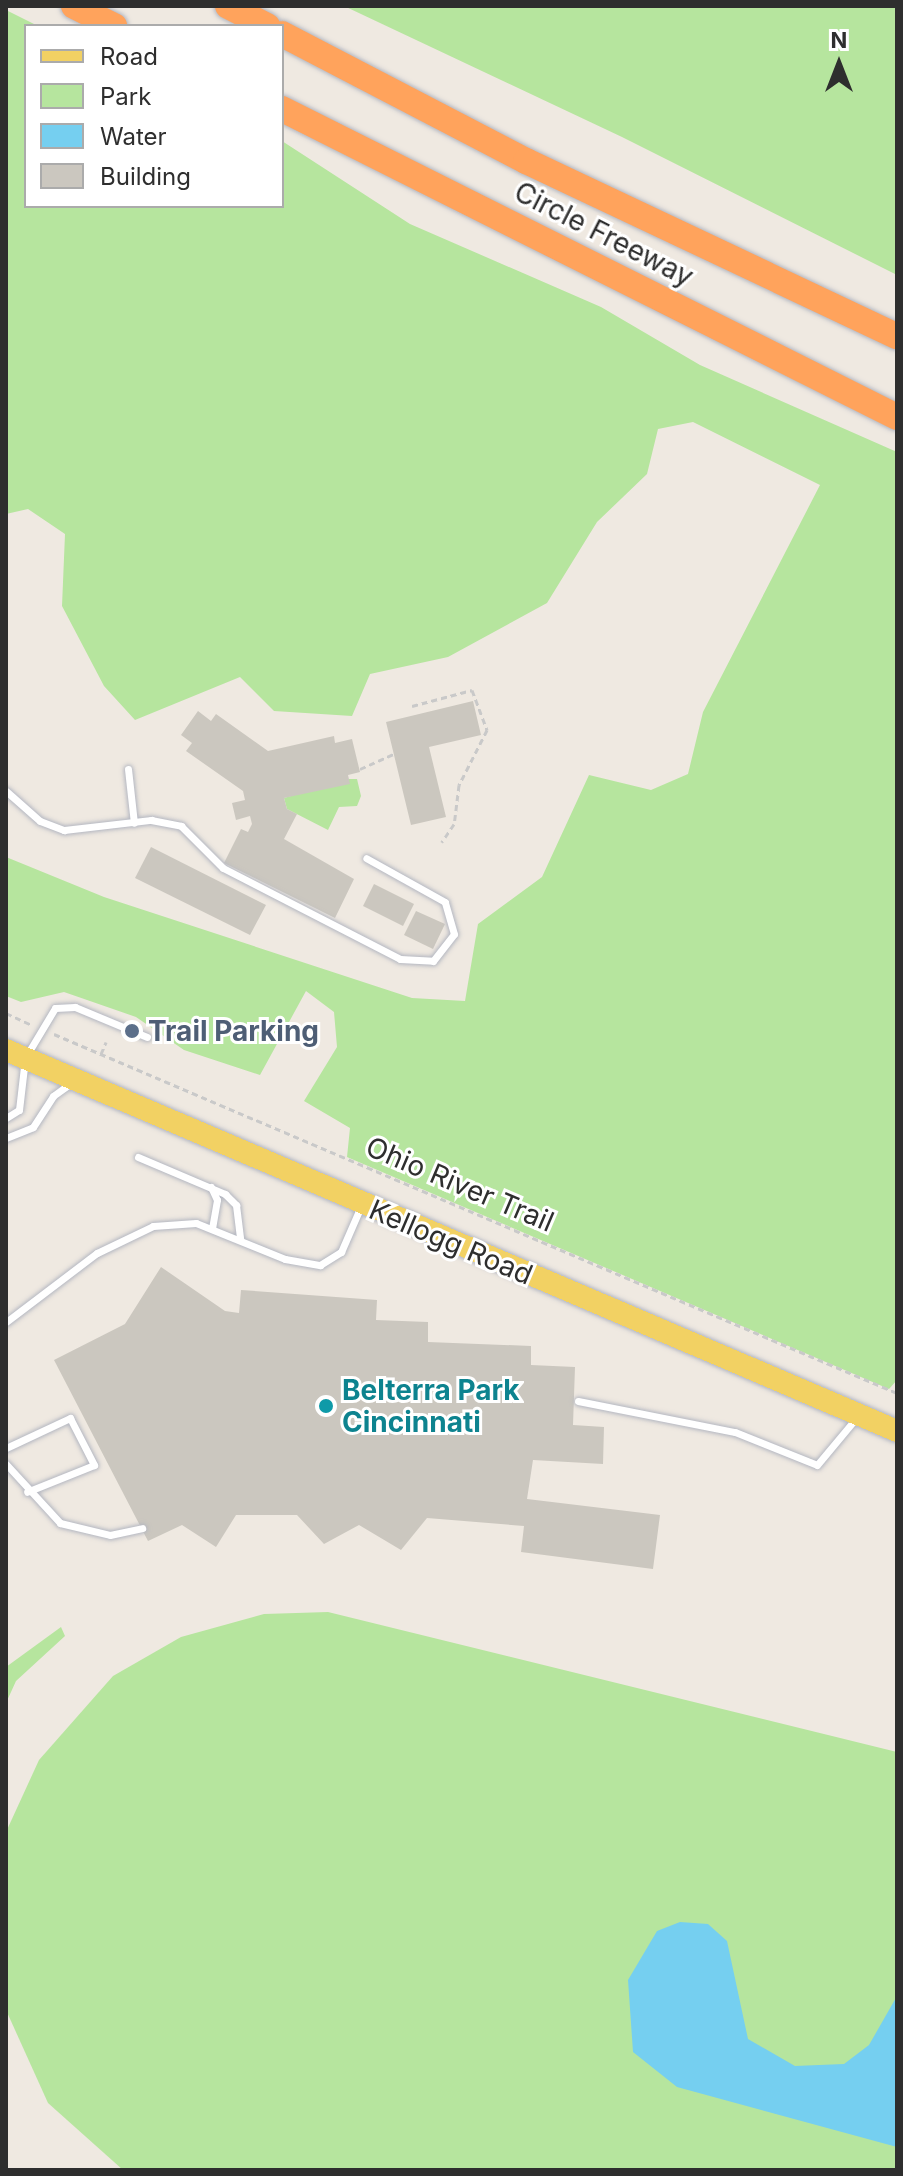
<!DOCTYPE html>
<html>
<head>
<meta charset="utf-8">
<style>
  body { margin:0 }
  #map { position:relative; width:903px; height:2176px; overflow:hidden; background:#efe9e1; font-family:Inter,sans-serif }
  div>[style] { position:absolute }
  .green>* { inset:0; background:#b6e59e }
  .water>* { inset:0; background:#75cff0 }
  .building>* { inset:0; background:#cbc7bf }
  .path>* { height:3px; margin-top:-1.5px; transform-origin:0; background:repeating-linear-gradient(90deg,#c9c9c9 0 6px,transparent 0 10px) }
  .roads { filter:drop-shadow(0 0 2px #b4b7c1) drop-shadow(0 0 2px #b4b7c1) }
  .lane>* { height:7px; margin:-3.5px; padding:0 3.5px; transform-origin:3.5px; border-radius:3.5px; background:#fff }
  .primary>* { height:22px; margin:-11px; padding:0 11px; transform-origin:11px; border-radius:11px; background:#f2d163 }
  .highway>* { height:26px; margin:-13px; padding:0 13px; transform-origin:13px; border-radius:13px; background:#ffa35c }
  .dots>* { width:22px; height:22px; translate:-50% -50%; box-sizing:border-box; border:4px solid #fff; border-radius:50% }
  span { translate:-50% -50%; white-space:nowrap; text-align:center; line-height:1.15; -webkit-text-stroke:6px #fff; paint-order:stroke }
  .street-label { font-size:28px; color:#2e2e2e }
  .service-label { font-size:28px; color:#4e5e75; font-weight:700 }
  .left { translate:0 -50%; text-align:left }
  .culture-label { font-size:28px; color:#0d838f; font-weight:700 }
  .frame { position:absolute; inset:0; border:8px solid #2e2e2e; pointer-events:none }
  .legend { position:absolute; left:24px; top:24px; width:260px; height:184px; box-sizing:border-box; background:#fff; border:2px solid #ababab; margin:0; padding:10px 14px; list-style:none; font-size:24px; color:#2e2e2e }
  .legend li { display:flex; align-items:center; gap:16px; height:40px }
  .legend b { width:40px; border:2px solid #ababab }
  .north { position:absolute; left:799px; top:24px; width:80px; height:80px; -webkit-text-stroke:6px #fff; paint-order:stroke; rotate:0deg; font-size:22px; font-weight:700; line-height:32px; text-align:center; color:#2e2e2e }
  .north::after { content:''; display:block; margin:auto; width:28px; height:36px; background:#2e2e2e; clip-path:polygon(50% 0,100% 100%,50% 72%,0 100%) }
</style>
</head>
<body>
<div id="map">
  <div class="green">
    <div style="clip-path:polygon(344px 6px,897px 6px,897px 275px,622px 137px)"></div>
    <div style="clip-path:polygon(6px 10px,38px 26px,26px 26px,26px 206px,282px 206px,282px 141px,410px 224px,601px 307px,700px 365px,897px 452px,897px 1380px,889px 1389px,347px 1157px,350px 1128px,304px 1101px,337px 1047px,334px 1012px,306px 991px,260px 1075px,184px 1050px,136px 1017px,64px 992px,21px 1002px,6px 996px,6px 857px,104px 897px,412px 998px,465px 1001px,478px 924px,542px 877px,589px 775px,651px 790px,688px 774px,703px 712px,820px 485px,693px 422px,658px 429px,647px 474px,597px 522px,547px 603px,448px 657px,370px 674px,352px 716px,274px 711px,240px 677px,135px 720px,104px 686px,62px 606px,65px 534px,28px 509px,6px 514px)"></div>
    <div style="clip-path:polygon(349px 779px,357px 779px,361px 796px,357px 806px,339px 807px,328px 830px,287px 809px,284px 798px)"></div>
    <div style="clip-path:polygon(328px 1612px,897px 1752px,897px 2170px,123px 2170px,48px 2103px,6px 2010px,6px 1832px,39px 1760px,113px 1676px,181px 1637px,264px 1614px)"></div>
    <div style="clip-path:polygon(61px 1627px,65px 1636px,16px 1681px,6px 1703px,6px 1667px)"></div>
  </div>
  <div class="water">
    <div style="clip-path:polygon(680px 1922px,708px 1924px,727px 1941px,748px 2039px,795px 2066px,844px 2064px,869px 2045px,897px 1996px,897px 2147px,677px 2087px,633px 2052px,628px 1980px,657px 1931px)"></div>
  </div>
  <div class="building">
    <div style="clip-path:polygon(473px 701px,481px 735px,429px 747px,446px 817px,411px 825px,386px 722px)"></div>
    <div style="clip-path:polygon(198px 711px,211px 721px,216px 714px,268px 751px,334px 736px,335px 743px,352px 739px,360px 772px,348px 775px,350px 784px,284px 798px,287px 809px,297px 814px,284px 839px,354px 879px,335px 918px,224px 863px,241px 829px,248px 832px,252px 824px,250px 816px,236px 820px,232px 803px,245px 800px,243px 791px,186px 751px,192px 743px,181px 735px)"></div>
    <div style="clip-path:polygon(151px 847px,266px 905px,250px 935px,135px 878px)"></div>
    <div style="clip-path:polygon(374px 884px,414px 904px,403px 926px,363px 906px)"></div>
    <div style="clip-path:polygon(416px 911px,445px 924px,433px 949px,404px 935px)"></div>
    <div style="clip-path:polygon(161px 1267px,225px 1311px,239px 1313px,241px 1290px,377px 1300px,376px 1320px,428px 1322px,428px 1342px,531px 1346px,531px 1365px,575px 1367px,573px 1425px,604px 1427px,603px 1464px,533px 1460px,527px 1499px,660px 1515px,653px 1569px,521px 1552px,524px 1526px,427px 1518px,401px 1550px,359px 1525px,324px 1544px,297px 1515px,236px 1515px,216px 1547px,182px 1525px,148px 1541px,54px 1360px,125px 1324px)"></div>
  </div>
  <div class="path">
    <div style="left:412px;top:706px;width:62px;rotate:-14.9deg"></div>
    <div style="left:472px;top:690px;width:43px;rotate:69.4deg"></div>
    <div style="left:487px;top:730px;width:62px;rotate:117deg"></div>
    <div style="left:459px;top:785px;width:39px;rotate:97deg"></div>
    <div style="left:454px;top:824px;width:22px;rotate:124deg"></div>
    <div style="left:360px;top:769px;width:37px;rotate:-24deg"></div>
    <div style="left:6px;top:1013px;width:29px;rotate:25deg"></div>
    <div style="left:54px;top:1034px;width:916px;rotate:23.07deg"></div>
    <div style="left:101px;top:1054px;width:13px;rotate:-67deg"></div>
  </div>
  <div class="roads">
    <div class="lane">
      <div style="left:128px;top:769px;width:54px;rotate:83.7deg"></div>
      <div style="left:6px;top:791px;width:45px;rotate:41.4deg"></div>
      <div style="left:40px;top:821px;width:26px;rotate:21deg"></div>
      <div style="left:64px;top:830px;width:88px;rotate:-6.6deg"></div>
      <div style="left:151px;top:820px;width:31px;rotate:11deg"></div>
      <div style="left:181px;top:826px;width:59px;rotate:45deg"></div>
      <div style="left:223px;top:868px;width:199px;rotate:27.2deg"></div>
      <div style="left:400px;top:959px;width:33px;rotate:3deg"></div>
      <div style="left:433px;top:961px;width:34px;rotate:-52deg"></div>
      <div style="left:454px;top:934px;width:33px;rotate:-106deg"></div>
      <div style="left:445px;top:902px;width:90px;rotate:-150.9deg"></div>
      <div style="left:6px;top:1118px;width:15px;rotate:-32deg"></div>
      <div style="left:19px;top:1110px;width:52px;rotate:-83.4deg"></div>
      <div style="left:25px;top:1058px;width:58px;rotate:-59deg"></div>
      <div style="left:55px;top:1008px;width:20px;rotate:-3deg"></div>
      <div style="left:75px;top:1007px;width:78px;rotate:22.6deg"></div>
      <div style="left:6px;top:1138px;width:29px;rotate:-22deg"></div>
      <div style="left:33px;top:1127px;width:37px;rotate:-57deg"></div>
      <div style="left:53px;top:1096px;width:22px;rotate:-36deg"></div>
      <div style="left:138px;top:1157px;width:95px;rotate:23deg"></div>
      <div style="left:225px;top:1194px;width:16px;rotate:45deg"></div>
      <div style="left:236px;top:1205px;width:35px;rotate:83deg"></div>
      <div style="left:211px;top:1187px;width:14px;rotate:65deg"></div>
      <div style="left:217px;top:1200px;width:27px;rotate:100deg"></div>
      <div style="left:6px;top:1322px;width:114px;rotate:-37.2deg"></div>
      <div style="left:97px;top:1253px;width:62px;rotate:-25.7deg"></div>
      <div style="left:153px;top:1226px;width:43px;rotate:-4deg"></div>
      <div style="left:196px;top:1223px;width:96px;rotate:22deg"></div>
      <div style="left:285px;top:1259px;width:36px;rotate:10deg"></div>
      <div style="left:320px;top:1265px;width:25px;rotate:-32deg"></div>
      <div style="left:341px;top:1252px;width:50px;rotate:-66.5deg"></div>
      <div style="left:578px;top:1401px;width:160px;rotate:11.2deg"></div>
      <div style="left:735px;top:1432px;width:88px;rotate:21.9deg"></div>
      <div style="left:817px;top:1465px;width:62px;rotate:-50.2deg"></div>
      <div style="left:6px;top:1448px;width:71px;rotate:-25.1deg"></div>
      <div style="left:70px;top:1418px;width:53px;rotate:62.9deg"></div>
      <div style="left:94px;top:1465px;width:72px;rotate:158.1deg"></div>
      <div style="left:6px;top:1464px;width:80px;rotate:47.5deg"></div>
      <div style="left:60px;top:1523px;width:51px;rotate:13.5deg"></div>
      <div style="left:110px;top:1535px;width:33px;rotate:-12deg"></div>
    </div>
    <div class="primary">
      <div style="left:6px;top:1050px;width:969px;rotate:23.15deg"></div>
    </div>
    <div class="highway">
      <div style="left:74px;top:6px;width:45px;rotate:26.6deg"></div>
      <div style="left:228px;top:6px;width:44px;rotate:27.1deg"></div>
      <div style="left:282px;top:34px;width:275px;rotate:27.5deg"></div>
      <div style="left:526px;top:161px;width:410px;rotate:25.3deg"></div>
      <div style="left:282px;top:109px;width:688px;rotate:26.6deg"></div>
    </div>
  </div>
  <div class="dots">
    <div style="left:132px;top:1031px;background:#5c6f8a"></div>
    <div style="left:326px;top:1406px;background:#0f9aa8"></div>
  </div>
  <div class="street-label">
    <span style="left:604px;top:234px;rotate:27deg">Circle Freeway</span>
    <span style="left:460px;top:1184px;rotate:23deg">Ohio River Trail</span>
    <span style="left:451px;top:1242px;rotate:23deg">Kellogg Road</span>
  </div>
  <div class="service-label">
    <span class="left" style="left:148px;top:1031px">Trail Parking</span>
  </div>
  <div class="culture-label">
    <span class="left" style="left:342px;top:1406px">Belterra Park<br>Cincinnati</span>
  </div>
  <div class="frame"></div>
  <ul class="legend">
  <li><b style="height:10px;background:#f2d163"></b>Road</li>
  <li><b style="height:22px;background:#b6e59e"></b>Park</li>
  <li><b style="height:22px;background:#75cff0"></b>Water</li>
  <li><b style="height:22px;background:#cbc7bf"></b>Building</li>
  </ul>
  <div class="north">N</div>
</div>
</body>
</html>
